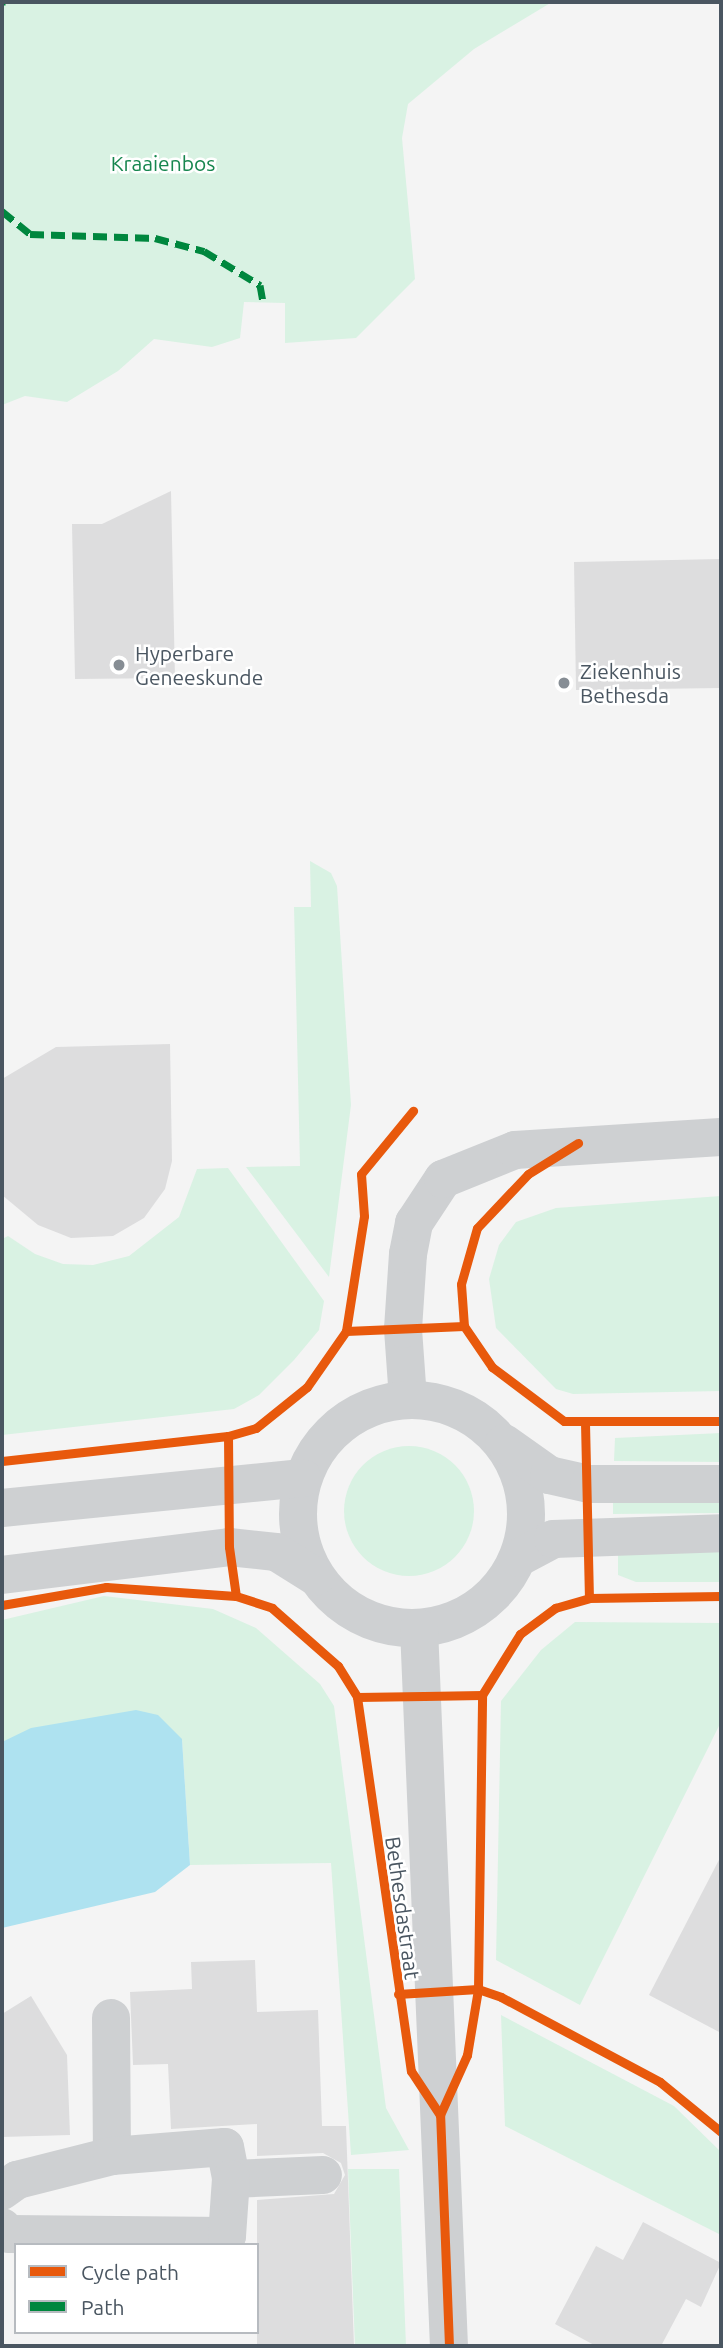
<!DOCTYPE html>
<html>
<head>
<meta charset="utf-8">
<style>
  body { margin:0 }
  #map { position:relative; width:723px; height:2348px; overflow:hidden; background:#f4f4f4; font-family:Ubuntu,sans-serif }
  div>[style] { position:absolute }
  .green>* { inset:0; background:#d9f2e3 }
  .round { border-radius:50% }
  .water>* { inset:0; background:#aee2f0 }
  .building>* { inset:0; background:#ddddde }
  .minor>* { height:38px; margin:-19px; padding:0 19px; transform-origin:19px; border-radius:19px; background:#ced0d2 }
  .minor>.ring { margin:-19px; padding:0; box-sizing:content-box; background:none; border:38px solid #ced0d2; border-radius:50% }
  .quiet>* { height:7px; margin-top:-3.5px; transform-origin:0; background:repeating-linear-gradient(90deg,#00873e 0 14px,transparent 0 21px) }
  .cycleway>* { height:9px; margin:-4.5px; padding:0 4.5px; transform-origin:4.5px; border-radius:4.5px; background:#e8590c }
  .dots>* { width:19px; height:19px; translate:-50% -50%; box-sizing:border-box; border:4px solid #fff; border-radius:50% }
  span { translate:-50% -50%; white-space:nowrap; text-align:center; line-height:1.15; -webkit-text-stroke:5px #fff; paint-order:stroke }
  .park-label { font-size:21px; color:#17864f }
  .poi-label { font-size:21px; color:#4a5661 }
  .left { translate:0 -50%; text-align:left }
  .street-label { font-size:21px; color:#4a5661 }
  .frame { position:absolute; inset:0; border:4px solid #4a5661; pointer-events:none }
  .legend { position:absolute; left:14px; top:2243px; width:245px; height:91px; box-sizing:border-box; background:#fff; border:2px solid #b7bbc0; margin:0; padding:9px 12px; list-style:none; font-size:21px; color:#4a5661 }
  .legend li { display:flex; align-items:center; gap:14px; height:35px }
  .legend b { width:35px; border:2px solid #b7bbc0 }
</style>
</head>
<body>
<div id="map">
  <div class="green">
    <div style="clip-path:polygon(2px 2px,552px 2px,474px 49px,408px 104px,402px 138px,415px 279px,356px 338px,285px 343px,285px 303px,244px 302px,240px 338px,212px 347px,154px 339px,118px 371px,67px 402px,25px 396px,2px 405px)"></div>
    <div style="clip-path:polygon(310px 861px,331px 873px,337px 886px,351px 1105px,329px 1277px,246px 1167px,300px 1166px,294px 907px,311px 907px)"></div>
    <div style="clip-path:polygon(228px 1168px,324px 1301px,319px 1330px,294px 1360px,259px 1395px,234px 1409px,2px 1435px,2px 1239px,8px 1236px,35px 1254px,63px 1264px,93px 1265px,129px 1256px,179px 1217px,197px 1169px)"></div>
    <div style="clip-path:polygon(721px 1196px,721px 1391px,573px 1394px,556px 1389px,496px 1328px,489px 1279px,499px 1245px,516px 1222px,556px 1208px)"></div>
    <div style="clip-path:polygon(721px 1433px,721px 1462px,614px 1461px,615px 1438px)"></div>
    <div class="round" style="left:344px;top:1446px;width:130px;height:130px"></div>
    <div style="clip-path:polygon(613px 1493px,721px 1493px,721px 1513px,613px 1514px)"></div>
    <div style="clip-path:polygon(618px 1548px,721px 1551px,721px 1582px,636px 1582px,618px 1575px)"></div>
    <div style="clip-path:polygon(104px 1596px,213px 1609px,256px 1628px,320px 1684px,334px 1706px,386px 2108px,409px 2150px,351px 2155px,331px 1863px,190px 1865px,182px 1739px,2px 1742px,2px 1620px)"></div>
    <div style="clip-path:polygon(575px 1622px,721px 1623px,721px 1722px,580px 2005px,496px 1960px,501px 1701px,541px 1650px)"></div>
    <div style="clip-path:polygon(501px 2015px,674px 2106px,721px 2152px,721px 2235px,505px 2126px)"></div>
    <div style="clip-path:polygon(348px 2169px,399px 2169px,406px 2346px,355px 2346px)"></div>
  </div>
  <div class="water">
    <div style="clip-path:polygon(136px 1710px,158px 1715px,182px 1739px,190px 1865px,155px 1892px,2px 1928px,2px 1742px,31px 1728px)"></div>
  </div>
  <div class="building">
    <div style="clip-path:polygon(171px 491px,175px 678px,75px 679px,72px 524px,102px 524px)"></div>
    <div style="clip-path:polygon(721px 559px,721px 688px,576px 690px,574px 562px)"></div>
    <div style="clip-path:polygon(170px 1044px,172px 1161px,165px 1189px,144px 1218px,113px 1236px,71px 1238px,38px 1225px,2px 1195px,2px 1079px,56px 1047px)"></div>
    <div style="clip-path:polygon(721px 1856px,721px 2033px,649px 1995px)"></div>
    <div style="clip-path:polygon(255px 1960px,257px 2012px,318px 2010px,322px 2126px,346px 2126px,354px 2346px,257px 2346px,257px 2200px,334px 2194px,345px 2175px,341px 2163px,323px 2153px,257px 2156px,257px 2124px,171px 2129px,168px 2064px,133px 2065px,130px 1992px,192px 1989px,191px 1962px)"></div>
    <div style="clip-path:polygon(31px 1996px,67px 2055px,70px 2135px,2px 2137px,2px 2014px)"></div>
    <div style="clip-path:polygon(643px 2222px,721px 2263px,701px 2307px,686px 2299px,661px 2346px,596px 2346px,555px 2324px,596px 2246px,623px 2260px)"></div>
  </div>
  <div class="minor">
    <div style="left:408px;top:1399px;width:70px;rotate:-94.1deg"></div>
    <div style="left:403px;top:1329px;width:75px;rotate:-86.2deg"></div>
    <div style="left:408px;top:1254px;width:32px;rotate:-79deg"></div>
    <div style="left:414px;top:1223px;width:53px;rotate:-56.6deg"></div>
    <div style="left:443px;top:1179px;width:78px;rotate:-21.9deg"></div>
    <div style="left:515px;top:1150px;width:206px;rotate:-3.6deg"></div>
    <div class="ring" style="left:298px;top:1400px;width:190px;height:190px"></div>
    <div style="left:504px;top:1443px;width:55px;rotate:35.4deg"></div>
    <div style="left:549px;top:1475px;width:41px;rotate:12.7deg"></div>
    <div style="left:589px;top:1484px;width:132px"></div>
    <div style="left:2px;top:1508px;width:302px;rotate:-5.7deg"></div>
    <div style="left:518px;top:1558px;width:40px;rotate:-28deg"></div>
    <div style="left:553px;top:1539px;width:168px;rotate:-2deg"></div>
    <div style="left:2px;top:1575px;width:229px;rotate:-7deg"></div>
    <div style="left:229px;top:1547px;width:47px;rotate:6.1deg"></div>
    <div style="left:276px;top:1552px;width:47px;rotate:32deg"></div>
    <div style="left:419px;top:1628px;width:719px;rotate:87.61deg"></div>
    <div style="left:111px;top:2018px;width:138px;rotate:89.6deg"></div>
    <div style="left:2px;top:2191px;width:19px;rotate:-36deg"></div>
    <div style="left:17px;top:2180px;width:98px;rotate:-14.2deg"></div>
    <div style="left:112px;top:2156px;width:113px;rotate:-4.6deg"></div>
    <div style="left:225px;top:2147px;width:33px;rotate:79deg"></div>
    <div style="left:231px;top:2179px;width:92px;rotate:-2.5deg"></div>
    <div style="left:2px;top:2227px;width:10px;rotate:45deg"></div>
    <div style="left:9px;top:2234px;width:218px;rotate:0.5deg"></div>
    <div style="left:227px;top:2236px;width:57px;rotate:-86deg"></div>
  </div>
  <div class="quiet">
    <div style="left:2px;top:5px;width:3px;rotate:-90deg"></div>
    <div style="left:2px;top:211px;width:36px;rotate:39deg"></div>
    <div style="left:30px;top:234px;width:125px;rotate:1.8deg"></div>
    <div style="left:155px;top:238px;width:51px;rotate:14.9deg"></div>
    <div style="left:204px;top:251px;width:66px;rotate:31.3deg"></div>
    <div style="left:260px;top:285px;width:17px;rotate:80deg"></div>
  </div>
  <div class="cycleway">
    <div style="left:464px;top:1326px;width:42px;rotate:-94.1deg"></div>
    <div style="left:461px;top:1284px;width:58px;rotate:-74.1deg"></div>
    <div style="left:477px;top:1228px;width:74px;rotate:-46.6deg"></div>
    <div style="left:528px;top:1174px;width:59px;rotate:-31.8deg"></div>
    <div style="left:346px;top:1331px;width:116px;rotate:-81.1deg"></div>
    <div style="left:364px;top:1216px;width:42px;rotate:-94.1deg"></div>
    <div style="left:361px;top:1174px;width:82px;rotate:-50.5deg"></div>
    <div style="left:585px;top:1423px;width:175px;rotate:88.7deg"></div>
    <div style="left:228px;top:1436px;width:111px;rotate:89.5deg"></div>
    <div style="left:229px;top:1547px;width:49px;rotate:81.9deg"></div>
    <div style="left:2px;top:1461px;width:227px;rotate:-6.3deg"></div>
    <div style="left:228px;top:1436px;width:29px;rotate:-16deg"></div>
    <div style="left:256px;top:1428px;width:65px;rotate:-38.8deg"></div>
    <div style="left:307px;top:1387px;width:68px;rotate:-55.1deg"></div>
    <div style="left:346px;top:1331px;width:118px;rotate:-2.4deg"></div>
    <div style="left:464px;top:1326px;width:50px;rotate:55.7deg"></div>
    <div style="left:492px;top:1367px;width:90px;rotate:36.9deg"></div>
    <div style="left:564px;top:1421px;width:157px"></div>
    <div style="left:2px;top:1605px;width:106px;rotate:-9.8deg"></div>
    <div style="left:106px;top:1587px;width:130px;rotate:4deg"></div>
    <div style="left:236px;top:1596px;width:38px;rotate:18deg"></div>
    <div style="left:272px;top:1608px;width:88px;rotate:41.3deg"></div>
    <div style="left:338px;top:1666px;width:36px;rotate:58deg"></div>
    <div style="left:357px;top:1697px;width:67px;rotate:-0.9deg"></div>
    <div style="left:424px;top:1696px;width:58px;rotate:-1deg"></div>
    <div style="left:482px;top:1695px;width:72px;rotate:-58.1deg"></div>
    <div style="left:520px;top:1634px;width:44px;rotate:-36.6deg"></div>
    <div style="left:555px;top:1608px;width:35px;rotate:-16deg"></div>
    <div style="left:589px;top:1598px;width:132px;rotate:-0.9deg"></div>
    <div style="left:357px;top:1697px;width:378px;rotate:81.8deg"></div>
    <div style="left:411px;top:2071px;width:53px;rotate:56.6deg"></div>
    <div style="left:398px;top:1994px;width:80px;rotate:-3.6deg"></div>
    <div style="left:478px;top:1989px;width:24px;rotate:19deg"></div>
    <div style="left:501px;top:1997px;width:180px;rotate:28.1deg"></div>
    <div style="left:660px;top:2082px;width:79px;rotate:39.3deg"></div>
    <div style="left:449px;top:2346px;width:231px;rotate:-92.2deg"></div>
    <div style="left:440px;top:2115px;width:66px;rotate:-65.8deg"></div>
    <div style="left:467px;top:2055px;width:67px;rotate:-80.5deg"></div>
    <div style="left:478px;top:1989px;width:294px;rotate:-89.2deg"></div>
  </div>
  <div class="dots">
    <div style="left:119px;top:665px;background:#868d94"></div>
    <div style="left:564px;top:683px;background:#868d94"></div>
  </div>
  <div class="park-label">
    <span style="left:163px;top:163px">Kraaienbos</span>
  </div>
  <div class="poi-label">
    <span class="left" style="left:135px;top:665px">Hyperbare<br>Geneeskunde</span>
    <span class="left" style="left:580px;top:683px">Ziekenhuis<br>Bethesda</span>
  </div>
  <div class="street-label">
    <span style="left:403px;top:1908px;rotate:82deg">Bethesdastraat</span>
  </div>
  <div class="frame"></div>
  <ul class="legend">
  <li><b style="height:9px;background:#e8590c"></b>Cycle path</li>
  <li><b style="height:9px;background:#00873e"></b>Path</li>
  </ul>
</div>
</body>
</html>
